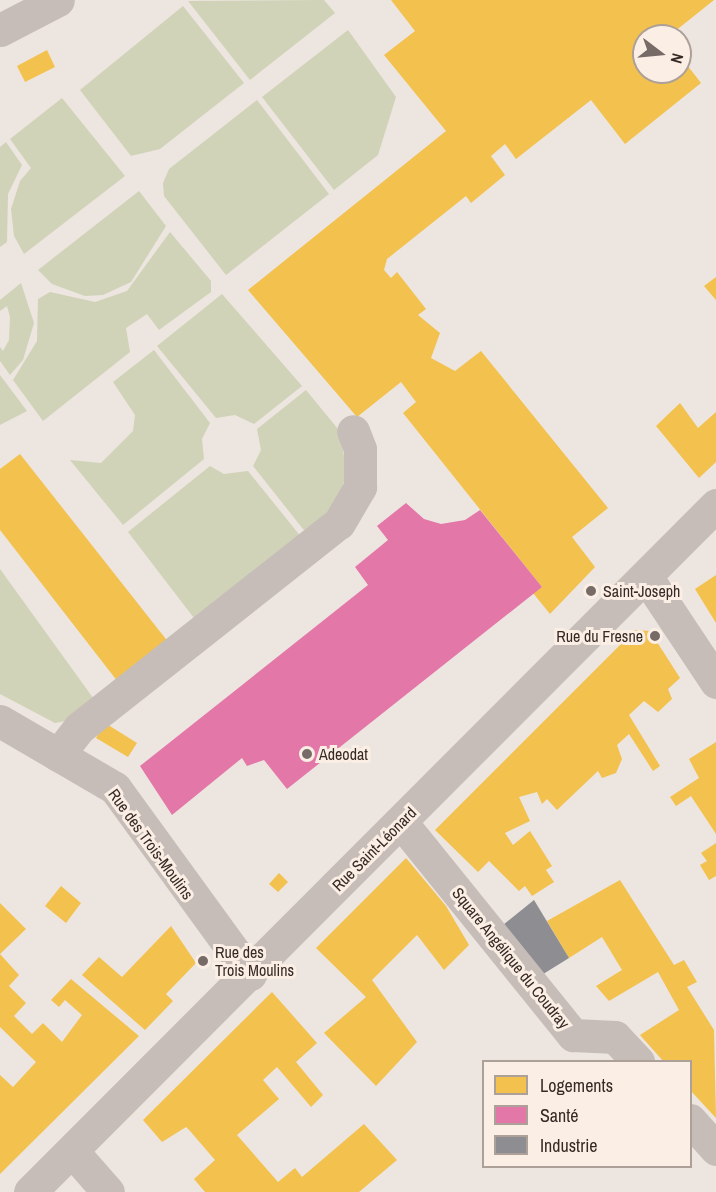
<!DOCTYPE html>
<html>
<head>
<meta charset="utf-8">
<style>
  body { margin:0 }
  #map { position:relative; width:716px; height:1192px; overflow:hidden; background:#ede5df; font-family:"Archivo Narrow",sans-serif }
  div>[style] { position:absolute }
  .green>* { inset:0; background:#d0d3b7 }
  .homes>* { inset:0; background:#f2c14e }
  .health>* { inset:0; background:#e377a8 }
  .industry>* { inset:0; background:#8d8d92 }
  .minor>* { height:33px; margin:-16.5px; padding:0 16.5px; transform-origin:16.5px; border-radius:16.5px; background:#c6bdb8 }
  .dots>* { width:16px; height:16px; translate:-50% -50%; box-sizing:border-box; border:3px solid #fbefe5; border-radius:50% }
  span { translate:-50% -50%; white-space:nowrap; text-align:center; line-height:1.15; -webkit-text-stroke:6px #fbefe5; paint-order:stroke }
  .poi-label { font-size:16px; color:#372a26 }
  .left { translate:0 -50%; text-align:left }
  .right { translate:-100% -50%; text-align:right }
  .street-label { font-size:16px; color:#372a26 }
  .legend { position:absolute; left:482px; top:1060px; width:210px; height:108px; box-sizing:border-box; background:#fbefe5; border:2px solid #ada099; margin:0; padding:8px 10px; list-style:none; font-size:18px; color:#372a26 }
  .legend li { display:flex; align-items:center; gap:12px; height:30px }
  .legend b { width:30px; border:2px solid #ada099 }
  .north { position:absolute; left:632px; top:24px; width:60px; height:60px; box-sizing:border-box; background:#fbefe5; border:2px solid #ada099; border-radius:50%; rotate:106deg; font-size:16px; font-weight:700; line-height:24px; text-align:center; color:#372a26 }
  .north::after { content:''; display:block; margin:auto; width:21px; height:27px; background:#776b67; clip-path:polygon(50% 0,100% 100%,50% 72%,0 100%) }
</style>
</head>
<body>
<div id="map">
  <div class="green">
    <div style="clip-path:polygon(324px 0,335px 13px,250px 80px,188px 1px)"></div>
    <div style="clip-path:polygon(183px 6px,244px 83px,160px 149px,131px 156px,80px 90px)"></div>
    <div style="clip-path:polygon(348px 30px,396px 97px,378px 155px,334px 190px,262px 97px)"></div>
    <div style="clip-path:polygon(62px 98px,125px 176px,24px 254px,14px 236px,11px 209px,20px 181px,31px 168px,10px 139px)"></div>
    <div style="clip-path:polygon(257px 100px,329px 194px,226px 275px,164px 196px,163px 183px,169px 169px)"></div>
    <div style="clip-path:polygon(6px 142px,22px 165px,8px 194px,7px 242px,0 247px,0 147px)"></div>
    <div style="clip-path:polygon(139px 191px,166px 226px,131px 282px,103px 295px,85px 296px,52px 284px,38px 270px)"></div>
    <div style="clip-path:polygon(170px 232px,211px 281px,211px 292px,159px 330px,147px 314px,126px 328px,130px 352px,43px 421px,13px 380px,37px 341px,38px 299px,50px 292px,95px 302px,127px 291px)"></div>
    <div style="clip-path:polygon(21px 283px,34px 323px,23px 360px,10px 375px,0 361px,0 347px,3px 351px,9px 340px,10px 317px,7px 306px,0 311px,0 300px)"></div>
    <div style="clip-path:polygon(222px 294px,302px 386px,254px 424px,235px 415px,216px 418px,157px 346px)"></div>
    <div style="clip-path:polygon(154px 350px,210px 423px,202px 439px,204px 459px,123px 525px,70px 460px,101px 463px,133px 431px,135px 415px,113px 382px)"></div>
    <div style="clip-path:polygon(0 375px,27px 411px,0 425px)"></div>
    <div style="clip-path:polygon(306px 390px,338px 429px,347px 469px,340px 498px,307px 534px,253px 466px,261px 450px,257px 429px)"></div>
    <div style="clip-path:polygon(210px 466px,224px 474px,248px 471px,302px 538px,197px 622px,128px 532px)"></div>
    <div style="clip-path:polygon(0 569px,96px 702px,66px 721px,55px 723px,0 694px)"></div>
  </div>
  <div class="homes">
    <div style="clip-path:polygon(391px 0,714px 0,669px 36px,644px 36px,644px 72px,680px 72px,680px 56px,701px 83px,625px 144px,591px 100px,516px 159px,505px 144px,491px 156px,505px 175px,471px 203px,466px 196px,387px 259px,384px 270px,391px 278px,397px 272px,426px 309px,418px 315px,440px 333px,431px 358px,455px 371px,481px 351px,608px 508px,572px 537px,595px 567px,550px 614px,533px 593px,542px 587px,403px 413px,416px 402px,401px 382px,357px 417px,248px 290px,446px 131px,384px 55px,415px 31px)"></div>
    <div style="clip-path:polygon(47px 50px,55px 67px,25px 82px,17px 66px)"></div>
    <div style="clip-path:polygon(716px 277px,716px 300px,704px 286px)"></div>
    <div style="clip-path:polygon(680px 403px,698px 428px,716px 412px,716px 462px,699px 478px,656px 426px)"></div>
    <div style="clip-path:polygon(20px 454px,169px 643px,118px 682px,0 530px,0 469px)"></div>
    <div style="clip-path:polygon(716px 575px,716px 623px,695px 589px)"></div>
    <div style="clip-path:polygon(635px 630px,650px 631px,680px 678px,668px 689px,672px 699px,658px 712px,644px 701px,629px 715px,660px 766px,653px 771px,629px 734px,617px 745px,622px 759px,616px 773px,602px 778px,598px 771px,557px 810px,547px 799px,542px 804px,537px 792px,519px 797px,530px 821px,505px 833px,513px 845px,530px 831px,552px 866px,546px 870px,554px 882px,532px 896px,525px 886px,519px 891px,489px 861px,478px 872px,435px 830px)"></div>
    <div style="clip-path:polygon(105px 723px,137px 743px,128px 757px,96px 738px)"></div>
    <div style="clip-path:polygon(716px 742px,716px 834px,691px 796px,676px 806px,670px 797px,699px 778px,689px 759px)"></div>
    <div style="clip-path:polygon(716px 843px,716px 876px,709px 880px,700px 865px,707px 861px,701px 853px)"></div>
    <div style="clip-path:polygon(406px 858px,446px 906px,469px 945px,444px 970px,417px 935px,372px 980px,417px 1042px,376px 1086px,324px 1033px,366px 997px,316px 948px)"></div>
    <div style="clip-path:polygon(279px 873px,288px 882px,278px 892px,269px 884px)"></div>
    <div style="clip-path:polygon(620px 880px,674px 965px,684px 960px,697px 982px,687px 987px,714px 1030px,716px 1118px,690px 1090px,690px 1062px,664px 1062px,640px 1035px,679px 1010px,658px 972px,609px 1001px,596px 986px,622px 970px,602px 937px,569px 958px,547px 921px)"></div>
    <div style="clip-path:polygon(61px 886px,81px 903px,66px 923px,45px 906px)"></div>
    <div style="clip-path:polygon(0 903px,26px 929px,0 954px,19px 975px,9px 986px,26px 1003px,14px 1016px,32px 1034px,43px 1023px,62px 1042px,82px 1015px,65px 1000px,59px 1007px,51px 1000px,71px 979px,139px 1036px,0 1174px,0 1075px,13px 1087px,36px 1062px,0 1027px)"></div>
    <div style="clip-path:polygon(171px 926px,196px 963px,166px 994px,173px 1001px,145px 1030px,82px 975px,99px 957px,122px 977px)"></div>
    <div style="clip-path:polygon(272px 992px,317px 1043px,296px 1062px,323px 1095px,311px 1107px,277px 1067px,263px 1080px,279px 1099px,237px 1135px,278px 1182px,295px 1168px,302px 1177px,364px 1124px,397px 1160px,359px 1192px,205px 1192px,194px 1179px,215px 1160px,190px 1131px,186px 1127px,162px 1142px,143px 1120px)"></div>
  </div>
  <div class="health">
    <div style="clip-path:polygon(406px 503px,424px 519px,441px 524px,465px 520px,480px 510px,542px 587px,287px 789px,264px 760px,247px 766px,242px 758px,172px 815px,140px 766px,368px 585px,355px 567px,388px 540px,377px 526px)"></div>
  </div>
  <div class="industry">
    <div style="clip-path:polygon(534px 900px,569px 958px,540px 976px,503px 925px)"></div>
  </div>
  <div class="minor">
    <div style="left:0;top:30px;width:65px;rotate:-27.3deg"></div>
    <div style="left:647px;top:578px;width:125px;rotate:56.4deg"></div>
    <div style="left:0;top:721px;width:133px;rotate:30.2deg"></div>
    <div style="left:115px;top:788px;width:230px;rotate:54deg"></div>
    <div style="left:58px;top:755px;width:34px;rotate:-52deg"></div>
    <div style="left:79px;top:728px;width:331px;rotate:-38.3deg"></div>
    <div style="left:339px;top:523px;width:42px;rotate:-59.7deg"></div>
    <div style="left:360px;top:487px;width:38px;rotate:-90deg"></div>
    <div style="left:360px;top:449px;width:19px;rotate:-111deg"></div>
    <div style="left:401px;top:822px;width:274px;rotate:51.1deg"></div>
    <div style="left:573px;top:1035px;width:42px;rotate:2.7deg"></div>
    <div style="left:615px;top:1037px;width:34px;rotate:47deg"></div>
    <div style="left:690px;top:1120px;width:39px;rotate:48deg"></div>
    <div style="left:73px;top:1152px;width:53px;rotate:48.8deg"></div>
    <div style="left:30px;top:1192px;width:971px;rotate:-45.04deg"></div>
  </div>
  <div class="dots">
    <div style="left:591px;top:591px;background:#776b67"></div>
    <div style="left:655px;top:636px;background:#776b67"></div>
    <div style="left:307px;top:754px;background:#776b67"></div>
    <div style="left:203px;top:961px;background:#776b67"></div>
  </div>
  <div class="poi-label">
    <span class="left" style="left:603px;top:591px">Saint-Joseph</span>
    <span class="right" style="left:643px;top:636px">Rue du Fresne</span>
    <span class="left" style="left:319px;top:754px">Adeodat</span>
    <span class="left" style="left:215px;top:961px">Rue des<br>Trois Moulins</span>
  </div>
  <div class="street-label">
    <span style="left:151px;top:844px;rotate:54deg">Rue des Trois-Moulins</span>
    <span style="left:374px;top:849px;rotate:-45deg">Rue Saint-Léonard</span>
    <span style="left:511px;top:958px;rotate:51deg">Square Angélique du Coudray</span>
  </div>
  <ul class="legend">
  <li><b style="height:16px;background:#f2c14e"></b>Logements</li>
  <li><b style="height:16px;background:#e377a8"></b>Santé</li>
  <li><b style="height:16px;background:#8d8d92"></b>Industrie</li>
  </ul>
  <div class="north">N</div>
</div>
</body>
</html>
